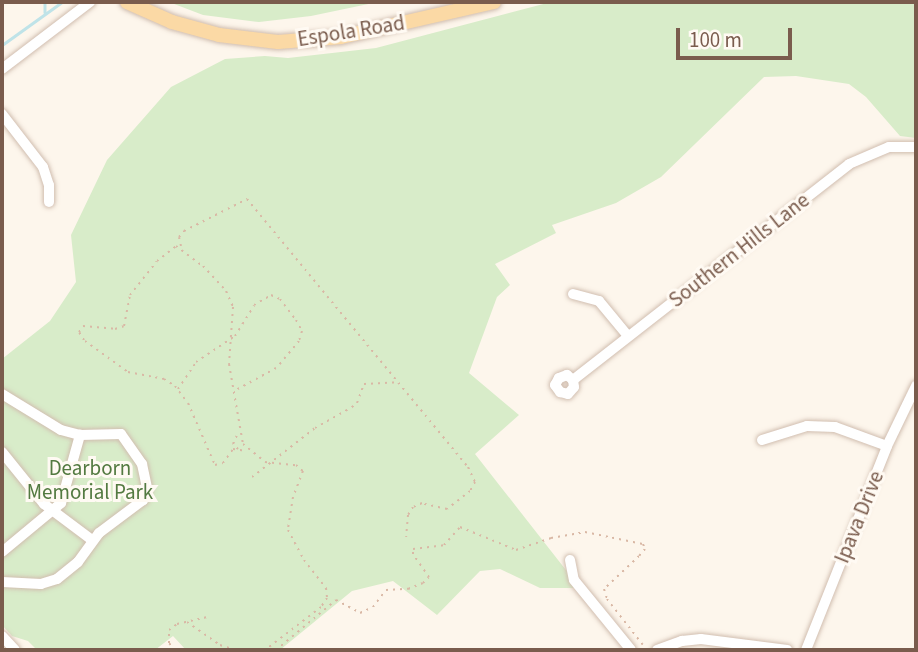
<!DOCTYPE html>
<html>
<head>
<meta charset="utf-8">
<style>
  body { margin:0 }
  #map { position:relative; width:918px; height:652px; overflow:hidden; background:#fdf6ec; font-family:"Source Sans 3",sans-serif }
  div>[style] { position:absolute }
  .green>* { inset:0; background:#d8ecc9 }
  .stream>* { height:2.5px; margin:-1.25px; padding:0 1.25px; transform-origin:1.25px; border-radius:1.25px; background:#bfe3e8 }
  .path>* { height:2px; margin-top:-1px; transform-origin:0; background:repeating-linear-gradient(90deg,#d9b8a5 0 2px,transparent 0 7px) }
  .roads { filter:drop-shadow(0 0 2px #d1beb0) drop-shadow(0 0 2px #d1beb0) }
  .minor>* { height:10px; margin:-5px; padding:0 5px; transform-origin:5px; border-radius:5px; background:#fff }
  .major>* { height:14px; margin:-7px; padding:0 7px; transform-origin:7px; border-radius:7px; background:#fbd9a5 }
  span { translate:-50% -50%; white-space:nowrap; text-align:center; line-height:1.15; -webkit-text-stroke:6px #fffaf3; paint-order:stroke }
  .street-label { font-size:21px; color:#7a5c4d }
  .park-label { font-size:21px; color:#537a41 }
  .frame { position:absolute; inset:0; border:4px solid #7a5c4d; pointer-events:none }
  .scale { position:absolute; left:676px; top:28px; width:116px; height:32px; box-sizing:border-box; border:4px solid #7a5c4d; border-top:0; padding-left:9px; font-size:21px; line-height:24px; white-space:nowrap; color:#7a5c4d; -webkit-text-stroke:5px #fffaf3; paint-order:stroke }
</style>
</head>
<body>
<div id="map">
  <div class="green">
    <div style="clip-path:polygon(169px 2px,378px 2px,311px 16px,259px 22px,203px 15px)"></div>
    <div style="clip-path:polygon(551px 2px,916px 2px,916px 138px,900px 136px,866px 97px,849px 84px,796px 76px,764px 77px,661px 177px,616px 203px,552px 225px,556px 233px,495px 264px,510px 285px,497px 297px,469px 373px,519px 415px,475px 454px,580px 588px,540px 588px,500px 569px,480px 571px,437px 615px,393px 581px,352px 591px,280px 650px,186px 650px,173px 636px,155px 650px,37px 650px,28px 641px,12px 636px,2px 625px,2px 359px,50px 321px,76px 282px,71px 235px,107px 160px,171px 87px,225px 59px,265px 56px,288px 58px,376px 48px)"></div>
  </div>
  <div class="stream">
    <div style="left:45px;top:2px;width:10px;rotate:90deg"></div>
    <div style="left:2px;top:45px;width:74px;rotate:-35.6deg"></div>
  </div>
  <div class="path">
    <div style="left:181px;top:246px;width:9px;rotate:-103deg"></div>
    <div style="left:179px;top:237px;width:8px;rotate:-50deg"></div>
    <div style="left:184px;top:231px;width:71px;rotate:-26.9deg"></div>
    <div style="left:247px;top:199px;width:347px;rotate:50.5deg"></div>
    <div style="left:468px;top:467px;width:17px;rotate:65deg"></div>
    <div style="left:475px;top:482px;width:10px;rotate:119deg"></div>
    <div style="left:470px;top:491px;width:29px;rotate:142deg"></div>
    <div style="left:447px;top:509px;width:26px;rotate:-167deg"></div>
    <div style="left:422px;top:503px;width:10px;rotate:156deg"></div>
    <div style="left:413px;top:507px;width:9px;rotate:122deg"></div>
    <div style="left:408px;top:515px;width:22px;rotate:95deg"></div>
    <div style="left:84px;top:340px;width:9px;rotate:-122deg"></div>
    <div style="left:79px;top:332px;width:7px;rotate:-56deg"></div>
    <div style="left:83px;top:326px;width:32px;rotate:5deg"></div>
    <div style="left:115px;top:329px;width:9px;rotate:-18deg"></div>
    <div style="left:124px;top:326px;width:32px;rotate:-79deg"></div>
    <div style="left:130px;top:295px;width:43px;rotate:-51.5deg"></div>
    <div style="left:157px;top:261px;width:24px;rotate:-38deg"></div>
    <div style="left:176px;top:246px;width:34px;rotate:37deg"></div>
    <div style="left:203px;top:266px;width:34px;rotate:47deg"></div>
    <div style="left:226px;top:291px;width:17px;rotate:66deg"></div>
    <div style="left:233px;top:307px;width:57px;rotate:94deg"></div>
    <div style="left:229px;top:364px;width:81px;rotate:80.1deg"></div>
    <div style="left:243px;top:444px;width:28px;rotate:39deg"></div>
    <div style="left:265px;top:462px;width:31px;rotate:6deg"></div>
    <div style="left:296px;top:465px;width:9px;rotate:41deg"></div>
    <div style="left:303px;top:471px;width:28px;rotate:111deg"></div>
    <div style="left:293px;top:497px;width:33px;rotate:99deg"></div>
    <div style="left:288px;top:530px;width:34px;rotate:62deg"></div>
    <div style="left:304px;top:560px;width:36px;rotate:52deg"></div>
    <div style="left:326px;top:588px;width:10px;rotate:84deg"></div>
    <div style="left:327px;top:598px;width:11px;rotate:124deg"></div>
    <div style="left:321px;top:607px;width:71px;rotate:142.5deg"></div>
    <div style="left:85px;top:341px;width:53px;rotate:35.8deg"></div>
    <div style="left:128px;top:372px;width:37px;rotate:11deg"></div>
    <div style="left:164px;top:379px;width:13px;rotate:32deg"></div>
    <div style="left:175px;top:386px;width:21px;rotate:53deg"></div>
    <div style="left:188px;top:403px;width:68px;rotate:66.5deg"></div>
    <div style="left:215px;top:465px;width:8px;rotate:-14deg"></div>
    <div style="left:223px;top:463px;width:17px;rotate:-54deg"></div>
    <div style="left:233px;top:449px;width:14px;rotate:8deg"></div>
    <div style="left:178px;top:389px;width:32px;rotate:-56deg"></div>
    <div style="left:196px;top:362px;width:47px;rotate:-33.7deg"></div>
    <div style="left:235px;top:336px;width:36px;rotate:-58deg"></div>
    <div style="left:254px;top:305px;width:20px;rotate:-30deg"></div>
    <div style="left:271px;top:295px;width:10px;rotate:24deg"></div>
    <div style="left:280px;top:299px;width:26px;rotate:53deg"></div>
    <div style="left:296px;top:320px;width:13px;rotate:61deg"></div>
    <div style="left:302px;top:331px;width:10px;rotate:107deg"></div>
    <div style="left:299px;top:341px;width:35px;rotate:130deg"></div>
    <div style="left:276px;top:368px;width:46px;rotate:151.2deg"></div>
    <div style="left:238px;top:449px;width:7px;rotate:-135deg"></div>
    <div style="left:233px;top:444px;width:12px;rotate:-66deg"></div>
    <div style="left:252px;top:477px;width:80px;rotate:-37.9deg"></div>
    <div style="left:315px;top:428px;width:43px;rotate:-29.6deg"></div>
    <div style="left:352px;top:407px;width:6px;rotate:-39deg"></div>
    <div style="left:357px;top:403px;width:20px;rotate:-70deg"></div>
    <div style="left:364px;top:384px;width:34px;rotate:-3deg"></div>
    <div style="left:187px;top:622px;width:40px;rotate:34.9deg"></div>
    <div style="left:220px;top:645px;width:16px;rotate:18deg"></div>
    <div style="left:175px;top:650px;width:9px;rotate:-131deg"></div>
    <div style="left:169px;top:643px;width:13px;rotate:-90deg"></div>
    <div style="left:169px;top:630px;width:10px;rotate:-37deg"></div>
    <div style="left:177px;top:624px;width:31px;rotate:-13deg"></div>
    <div style="left:276px;top:650px;width:78px;rotate:-39.8deg"></div>
    <div style="left:336px;top:600px;width:27px;rotate:28deg"></div>
    <div style="left:360px;top:613px;width:14px;rotate:-25deg"></div>
    <div style="left:373px;top:607px;width:21px;rotate:-53deg"></div>
    <div style="left:386px;top:590px;width:22px;rotate:-3deg"></div>
    <div style="left:408px;top:589px;width:16px;rotate:-22deg"></div>
    <div style="left:423px;top:583px;width:8px;rotate:-45deg"></div>
    <div style="left:429px;top:577px;width:28px;rotate:-125deg"></div>
    <div style="left:413px;top:554px;width:5px;rotate:-90deg"></div>
    <div style="left:413px;top:549px;width:31px;rotate:-7deg"></div>
    <div style="left:444px;top:545px;width:24px;rotate:-48deg"></div>
    <div style="left:460px;top:527px;width:61px;rotate:22.3deg"></div>
    <div style="left:516px;top:550px;width:37px;rotate:-19deg"></div>
    <div style="left:551px;top:538px;width:35px;rotate:-10deg"></div>
    <div style="left:585px;top:532px;width:59px;rotate:11.7deg"></div>
    <div style="left:643px;top:544px;width:5px;rotate:68deg"></div>
    <div style="left:645px;top:549px;width:9px;rotate:131deg"></div>
    <div style="left:639px;top:556px;width:48px;rotate:136.7deg"></div>
    <div style="left:604px;top:589px;width:10px;rotate:73deg"></div>
    <div style="left:607px;top:599px;width:58px;rotate:52deg"></div>
  </div>
  <div class="roads">
    <div class="minor">
      <div style="left:2px;top:69px;width:111px;rotate:-37.3deg"></div>
      <div style="left:2px;top:114px;width:67px;rotate:52.3deg"></div>
      <div style="left:43px;top:167px;width:19px;rotate:72deg"></div>
      <div style="left:49px;top:185px;width:17px;rotate:90deg"></div>
      <div style="left:573px;top:294px;width:27px;rotate:15deg"></div>
      <div style="left:599px;top:301px;width:45px;rotate:50.4deg"></div>
      <div style="left:573px;top:380px;width:8px;rotate:-140deg"></div>
      <div style="left:567px;top:375px;width:9px;rotate:159deg"></div>
      <div style="left:559px;top:378px;width:8px;rotate:120deg"></div>
      <div style="left:555px;top:385px;width:9px;rotate:54deg"></div>
      <div style="left:560px;top:392px;width:8px;rotate:14deg"></div>
      <div style="left:568px;top:394px;width:9px;rotate:-49deg"></div>
      <div style="left:574px;top:387px;width:7px;rotate:-98deg"></div>
      <div style="left:573px;top:380px;width:350px;rotate:-38deg"></div>
      <div style="left:849px;top:164px;width:43px;rotate:-23deg"></div>
      <div style="left:889px;top:147px;width:27px"></div>
      <div style="left:2px;top:394px;width:69px;rotate:31.4deg"></div>
      <div style="left:61px;top:430px;width:20px;rotate:15deg"></div>
      <div style="left:80px;top:435px;width:41px;rotate:-1.4deg"></div>
      <div style="left:121px;top:434px;width:37px;rotate:55deg"></div>
      <div style="left:142px;top:464px;width:25px;rotate:78deg"></div>
      <div style="left:147px;top:488px;width:13px;rotate:108deg"></div>
      <div style="left:143px;top:500px;width:55px;rotate:143.1deg"></div>
      <div style="left:99px;top:533px;width:36px;rotate:126deg"></div>
      <div style="left:78px;top:562px;width:27px;rotate:141deg"></div>
      <div style="left:57px;top:579px;width:17px;rotate:163deg"></div>
      <div style="left:41px;top:584px;width:39px;rotate:-177deg"></div>
      <div style="left:762px;top:440px;width:47px;rotate:-17.3deg"></div>
      <div style="left:807px;top:426px;width:28px;rotate:2deg"></div>
      <div style="left:835px;top:427px;width:55px;rotate:20.1deg"></div>
      <div style="left:2px;top:452px;width:67px;rotate:51.1deg"></div>
      <div style="left:44px;top:504px;width:60px;rotate:36.9deg"></div>
      <div style="left:2px;top:552px;width:77px;rotate:-39.7deg"></div>
      <div style="left:61px;top:503px;width:71px;rotate:-74.4deg"></div>
      <div style="left:570px;top:560px;width:20px;rotate:79deg"></div>
      <div style="left:574px;top:580px;width:90px;rotate:50.8deg"></div>
      <div style="left:2px;top:636px;width:19px;rotate:47deg"></div>
      <div style="left:657px;top:650px;width:27px;rotate:-20deg"></div>
      <div style="left:682px;top:641px;width:19px;rotate:-6deg"></div>
      <div style="left:701px;top:639px;width:87px;rotate:7.3deg"></div>
      <div style="left:806px;top:650px;width:219px;rotate:-68.3deg"></div>
      <div style="left:887px;top:446px;width:67px;rotate:-64.2deg"></div>
    </div>
    <div class="major">
      <div style="left:127px;top:2px;width:49px;rotate:24deg"></div>
      <div style="left:172px;top:22px;width:49px;rotate:15.5deg"></div>
      <div style="left:219px;top:35px;width:59px;rotate:6.8deg"></div>
      <div style="left:278px;top:42px;width:63px;rotate:-4.5deg"></div>
      <div style="left:341px;top:37px;width:157px;rotate:-12.9deg"></div>
    </div>
  </div>
  <div class="street-label">
    <span style="left:351px;top:31px;rotate:-9deg">Espola Road</span>
    <span style="left:739px;top:250px;rotate:-38deg">Southern Hills Lane</span>
    <span style="left:859px;top:517px;rotate:-68deg">Ipava Drive</span>
  </div>
  <div class="park-label">
    <span style="left:90px;top:480px">Dearborn<br>Memorial Park</span>
  </div>
  <div class="frame"></div>
  <div class="scale">100 m</div>
</div>
</body>
</html>
